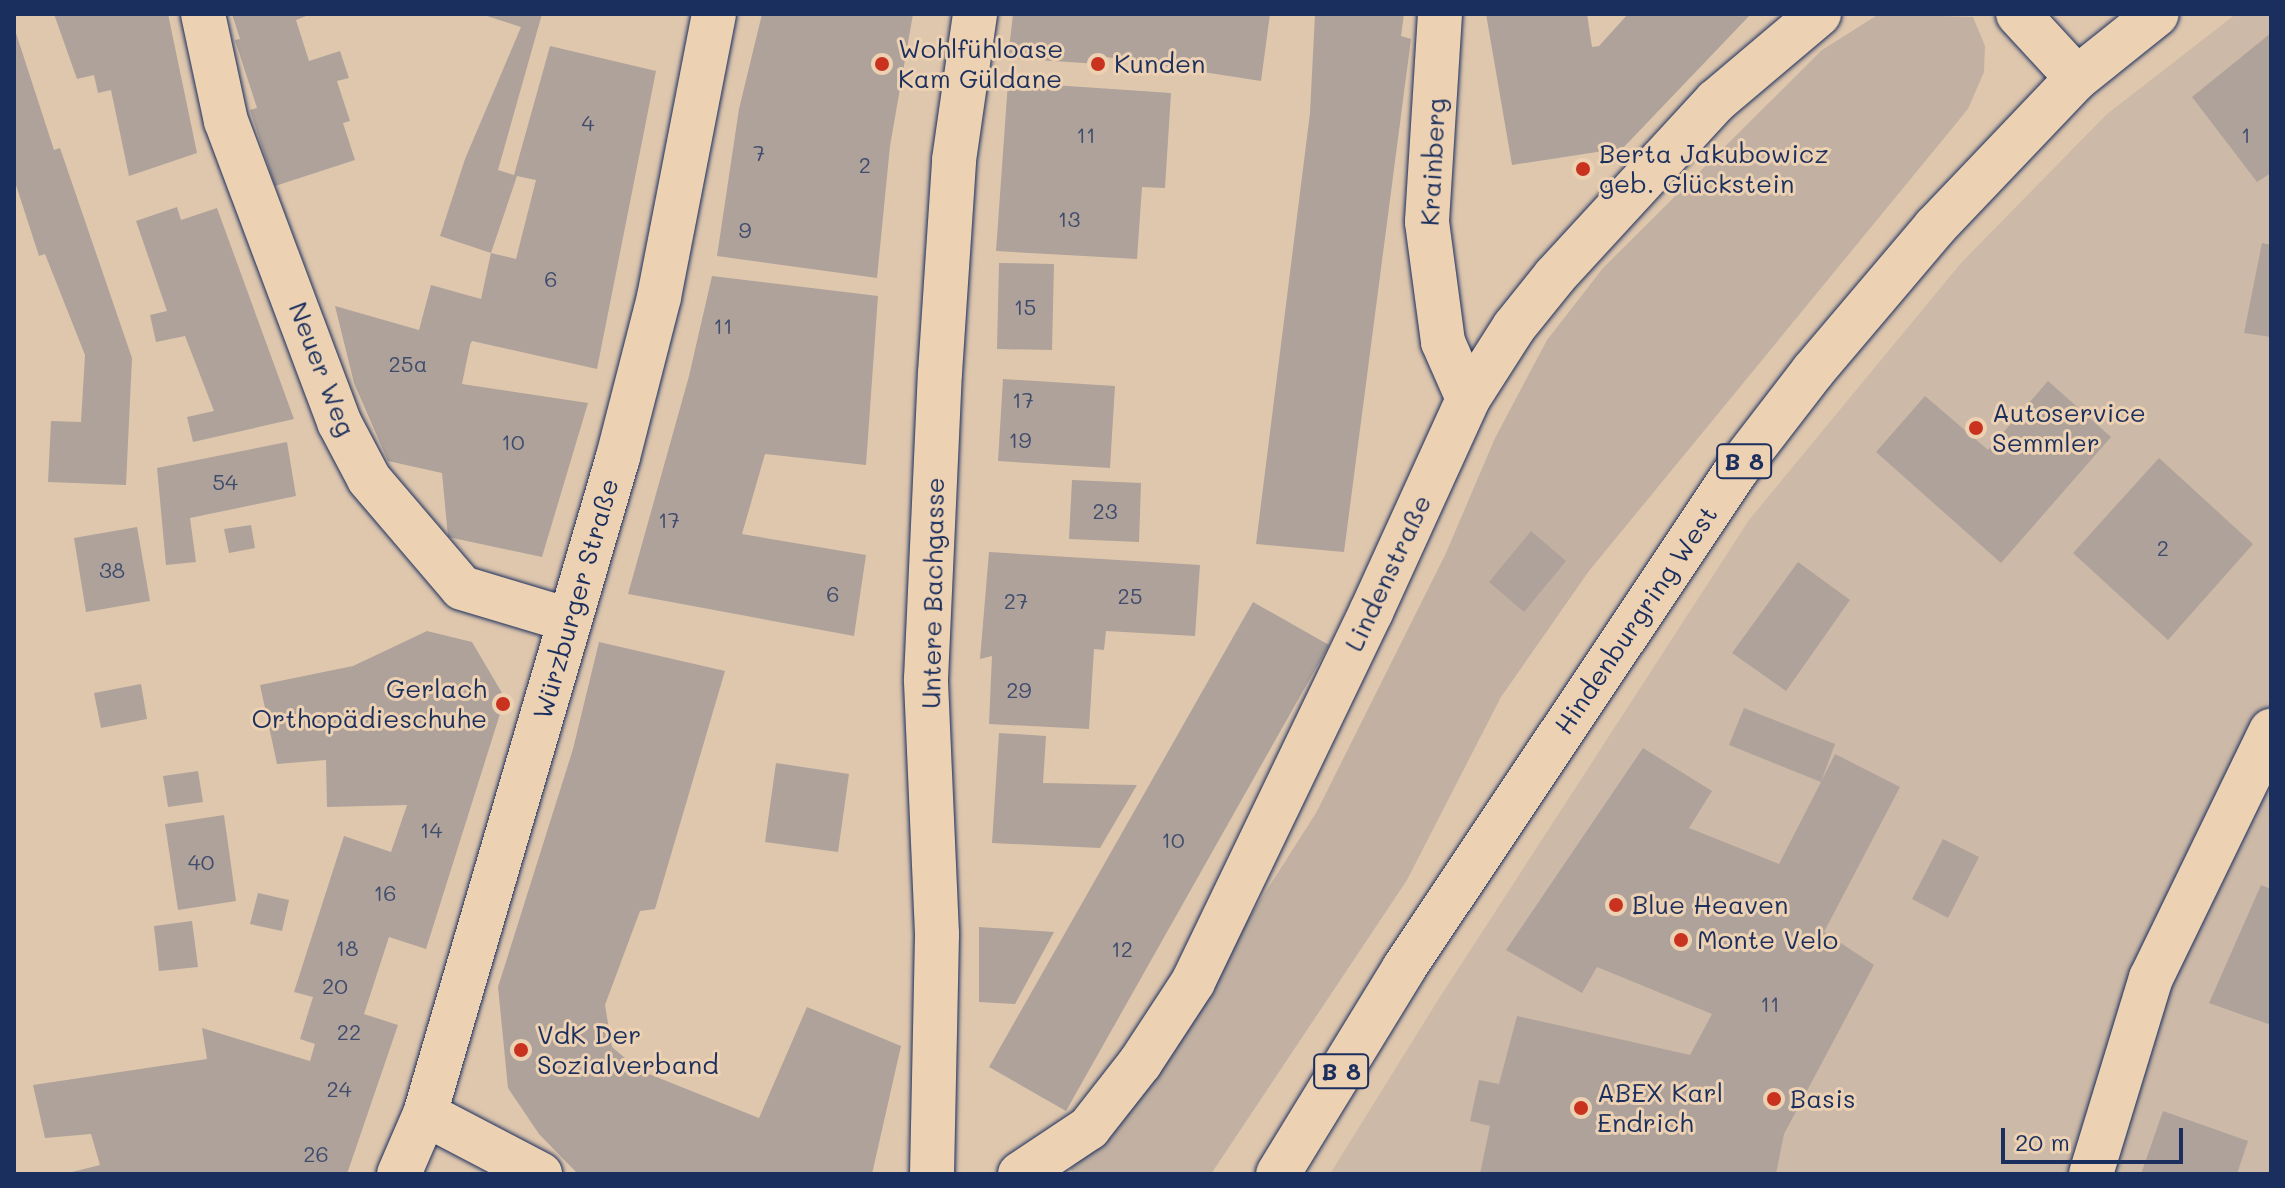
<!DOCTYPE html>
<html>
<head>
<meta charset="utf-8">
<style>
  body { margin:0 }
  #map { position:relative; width:2285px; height:1188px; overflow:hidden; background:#dfc7ae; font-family:Mali,sans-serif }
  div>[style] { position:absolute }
  .built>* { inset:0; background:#cdb9a7 }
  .green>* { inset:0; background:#c2b1a2 }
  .building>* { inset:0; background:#afa29a }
  .roads { filter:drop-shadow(0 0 2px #1b2f5e) drop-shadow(0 0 2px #1b2f5e) }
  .minor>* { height:44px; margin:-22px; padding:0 22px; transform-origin:22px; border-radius:22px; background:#ecd1b3 }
  .primary>* { height:44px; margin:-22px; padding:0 22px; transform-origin:22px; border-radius:22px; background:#ecd1b3 }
  .dots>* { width:22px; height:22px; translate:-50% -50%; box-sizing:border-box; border:4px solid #ecd1b3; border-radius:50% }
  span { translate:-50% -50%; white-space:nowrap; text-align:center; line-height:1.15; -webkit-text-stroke:6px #ecd1b3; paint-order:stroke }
  .number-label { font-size:22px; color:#404c6d }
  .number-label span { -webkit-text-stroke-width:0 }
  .shield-label span { padding:2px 6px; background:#ecd1b3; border:2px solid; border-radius:6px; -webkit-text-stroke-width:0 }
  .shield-label { font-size:24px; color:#1b2f5e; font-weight:700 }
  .poi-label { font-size:26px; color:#1b2f5e }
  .left { translate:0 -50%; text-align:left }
  .right { translate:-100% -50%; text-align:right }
  .street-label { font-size:26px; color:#1b2f5e }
  .frame { position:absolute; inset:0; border:16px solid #1b2f5e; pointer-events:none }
  .scale { position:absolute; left:2001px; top:1128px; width:182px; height:36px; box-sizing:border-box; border:4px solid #1b2f5e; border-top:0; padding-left:10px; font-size:24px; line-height:28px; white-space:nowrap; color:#1b2f5e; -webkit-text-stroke:6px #ecd1b3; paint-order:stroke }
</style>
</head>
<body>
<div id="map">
  <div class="built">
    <div style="clip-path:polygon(2236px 14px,2271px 14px,2271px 1174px,1330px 1174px,1438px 1000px,1749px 520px,1961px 263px,2107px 114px)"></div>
  </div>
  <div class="green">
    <div style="clip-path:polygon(1879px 14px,1973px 17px,1985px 46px,1984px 72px,1968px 109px,1589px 571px,1501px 697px,1407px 880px,1211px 1174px,1075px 1174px,1070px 1169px,1116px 1126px,1316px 813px,1446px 553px,1495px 438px,1547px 340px,1603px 268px,1822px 50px)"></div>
  </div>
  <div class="building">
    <div style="clip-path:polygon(54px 14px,168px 14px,197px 153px,129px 176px,111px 90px,98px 93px,94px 75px,77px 79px)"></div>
    <div style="clip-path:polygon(232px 14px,311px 14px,296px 20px,309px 61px,340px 51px,349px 78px,337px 81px,350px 121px,343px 123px,355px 160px,275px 186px,250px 110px,257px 108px,235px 40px,240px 39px)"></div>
    <div style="clip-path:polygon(481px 14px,542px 14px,498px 170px,514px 175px,550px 46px,656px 71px,597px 369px,472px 341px,470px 345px,462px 384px,588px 403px,542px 557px,448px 537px,442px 473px,388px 461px,354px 383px,335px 306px,419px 330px,431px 285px,481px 299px,491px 253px,516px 259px,536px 180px,517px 176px,491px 253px,440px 236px,465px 159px,521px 27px)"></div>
    <div style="clip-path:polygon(762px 14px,913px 14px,890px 146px,877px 278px,717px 256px,739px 109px)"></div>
    <div style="clip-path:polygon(1013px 14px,1270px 14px,1261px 81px,1100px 56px,1098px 64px,1008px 58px)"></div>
    <div style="clip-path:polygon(1315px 14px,1404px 14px,1401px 36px,1411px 39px,1344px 552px,1256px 544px,1310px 113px)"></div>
    <div style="clip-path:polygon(1486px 14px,1587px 14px,1592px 47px,1599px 46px,1628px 14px,1751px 14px,1623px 148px,1512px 165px)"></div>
    <div style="clip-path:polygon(14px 27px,54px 150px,60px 148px,132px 358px,126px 485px,48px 482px,51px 421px,81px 422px,85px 355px,45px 254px,39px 256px,14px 179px)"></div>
    <div style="clip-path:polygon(2271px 33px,2271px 173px,2257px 182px,2192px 97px)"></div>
    <div style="clip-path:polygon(1008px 82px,1171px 93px,1165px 188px,1142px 187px,1137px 259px,996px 251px)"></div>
    <div style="clip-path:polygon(177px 207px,181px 220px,217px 208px,294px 419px,193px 442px,187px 417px,214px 411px,185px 336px,156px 342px,150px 315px,167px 311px,136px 221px)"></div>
    <div style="clip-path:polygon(2262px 243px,2271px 245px,2271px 337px,2244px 333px)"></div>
    <div style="clip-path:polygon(999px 263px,1054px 264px,1052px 350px,997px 349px)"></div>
    <div style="clip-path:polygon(712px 276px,878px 296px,866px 465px,765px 454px,742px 534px,866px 555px,854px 636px,628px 594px,689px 376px)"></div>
    <div style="clip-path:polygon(1003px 379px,1115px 386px,1110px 468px,998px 461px)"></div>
    <div style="clip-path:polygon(2048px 381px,2111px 437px,2001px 563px,1876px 452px,1925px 396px,1988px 450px)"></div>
    <div style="clip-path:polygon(287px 442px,296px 496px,190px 518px,196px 562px,166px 565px,157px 468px)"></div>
    <div style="clip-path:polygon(2159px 458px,2253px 544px,2168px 640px,2073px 553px)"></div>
    <div style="clip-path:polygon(1072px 480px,1141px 483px,1139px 542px,1069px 539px)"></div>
    <div style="clip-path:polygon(251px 525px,255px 548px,229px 553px,224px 529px)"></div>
    <div style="clip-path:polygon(137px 527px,150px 601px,86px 612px,74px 538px)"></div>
    <div style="clip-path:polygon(1531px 531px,1566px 561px,1524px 612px,1489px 582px)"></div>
    <div style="clip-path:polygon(989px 552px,1200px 565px,1195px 636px,1106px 631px,1104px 650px,1094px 649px,1089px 729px,989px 724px,992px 656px,980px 659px)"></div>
    <div style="clip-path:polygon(1798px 562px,1850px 600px,1786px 691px,1732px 653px)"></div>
    <div style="clip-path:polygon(1253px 602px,1329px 645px,1066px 1111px,989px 1067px)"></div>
    <div style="clip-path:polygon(427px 631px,472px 642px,505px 698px,426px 949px,389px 937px,364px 1014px,398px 1025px,347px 1174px,64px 1174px,100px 1165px,91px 1134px,45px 1138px,33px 1085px,207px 1059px,202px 1028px,310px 1061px,315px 1044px,300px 1039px,313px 997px,294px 992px,344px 836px,391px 852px,407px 805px,327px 807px,326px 760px,277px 764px,260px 685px,353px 666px)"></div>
    <div style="clip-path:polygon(599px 642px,725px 671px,655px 909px,640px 911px,605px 1005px,612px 1047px,639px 1070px,759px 1118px,807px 1007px,901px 1046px,872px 1174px,578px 1174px,539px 1134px,508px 1088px,498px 987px,573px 749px)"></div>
    <div style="clip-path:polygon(141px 684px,147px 719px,101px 728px,94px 693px)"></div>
    <div style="clip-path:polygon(1744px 708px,1835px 744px,1821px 782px,1835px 754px,1900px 787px,1824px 932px,1874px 965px,1784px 1134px,1776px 1174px,1480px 1174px,1490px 1126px,1470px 1121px,1479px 1080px,1499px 1084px,1517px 1016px,1690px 1055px,1712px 1014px,1597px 967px,1582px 993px,1506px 950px,1643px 748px,1712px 791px,1689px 828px,1779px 864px,1821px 782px,1729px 745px)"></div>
    <div style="clip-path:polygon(999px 733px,1046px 736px,1043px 783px,1137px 785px,1100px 848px,992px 843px)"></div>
    <div style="clip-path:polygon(776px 763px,849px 774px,838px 852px,765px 842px)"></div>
    <div style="clip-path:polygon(198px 771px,203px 802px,168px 807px,163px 776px)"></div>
    <div style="clip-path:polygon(224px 815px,236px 901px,178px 910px,165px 824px)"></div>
    <div style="clip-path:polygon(1943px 839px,1979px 857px,1948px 918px,1912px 899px)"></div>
    <div style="clip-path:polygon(2261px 885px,2271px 889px,2271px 1025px,2209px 1003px)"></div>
    <div style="clip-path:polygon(258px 893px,289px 900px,282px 931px,250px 924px)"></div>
    <div style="clip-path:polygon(192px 921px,198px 967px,159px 971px,154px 926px)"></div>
    <div style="clip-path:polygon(979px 927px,1054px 932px,1015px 1004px,979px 1002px)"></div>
    <div style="clip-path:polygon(2163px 1111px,2248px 1141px,2237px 1174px,2141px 1174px)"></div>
  </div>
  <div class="roads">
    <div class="minor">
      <div style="left:203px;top:14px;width:109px;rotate:77.9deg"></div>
      <div style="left:226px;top:121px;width:322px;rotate:69.4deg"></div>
      <div style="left:339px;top:422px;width:64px;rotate:62.2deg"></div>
      <div style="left:369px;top:479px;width:143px;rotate:49.5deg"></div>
      <div style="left:462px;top:588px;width:112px;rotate:16.7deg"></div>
      <div style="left:1440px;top:14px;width:208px;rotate:93.6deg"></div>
      <div style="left:1427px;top:222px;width:121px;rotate:82.4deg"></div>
      <div style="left:1443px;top:342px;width:62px;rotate:66.3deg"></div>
      <div style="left:2018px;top:14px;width:87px;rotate:47.3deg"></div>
      <div style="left:425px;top:1114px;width:130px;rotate:27.6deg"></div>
      <div style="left:399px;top:1174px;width:65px;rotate:-66.6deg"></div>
      <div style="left:425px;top:1114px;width:685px;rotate:-73.63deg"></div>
      <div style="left:618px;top:457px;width:165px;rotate:-75.6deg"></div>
      <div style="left:659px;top:297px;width:288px;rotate:-79deg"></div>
      <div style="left:932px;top:1174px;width:240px;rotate:-88.8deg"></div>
      <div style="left:937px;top:934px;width:255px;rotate:-92.5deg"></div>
      <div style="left:926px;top:679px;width:306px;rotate:-87.4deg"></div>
      <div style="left:940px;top:373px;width:213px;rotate:-86.2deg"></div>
      <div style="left:954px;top:160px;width:148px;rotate:-81.8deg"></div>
      <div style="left:1020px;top:1174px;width:83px;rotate:-33.7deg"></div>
      <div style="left:1089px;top:1128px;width:83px;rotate:-51.9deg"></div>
      <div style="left:1140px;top:1063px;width:97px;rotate:-56.8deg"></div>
      <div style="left:1193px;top:982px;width:411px;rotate:-64.3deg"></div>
      <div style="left:1371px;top:612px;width:234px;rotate:-65.5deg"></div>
      <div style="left:1468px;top:399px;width:85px;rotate:-57.4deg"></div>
      <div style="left:1514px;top:327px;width:65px;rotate:-51.2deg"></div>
      <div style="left:1555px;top:276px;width:238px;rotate:-47.4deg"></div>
      <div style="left:1716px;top:101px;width:135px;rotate:-40.2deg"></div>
      <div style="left:2091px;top:1174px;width:205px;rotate:-73deg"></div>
      <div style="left:2151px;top:978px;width:275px;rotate:-64.1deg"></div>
    </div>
    <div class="primary">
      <div style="left:1278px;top:1174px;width:241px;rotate:-58.5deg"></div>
      <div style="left:1404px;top:968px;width:598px;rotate:-56.26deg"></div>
      <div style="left:1736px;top:471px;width:126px;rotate:-52.4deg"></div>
      <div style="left:1813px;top:371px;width:189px;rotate:-49.7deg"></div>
      <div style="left:1935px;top:227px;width:206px;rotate:-46.4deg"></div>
      <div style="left:2077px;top:78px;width:102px;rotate:-38.7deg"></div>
    </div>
  </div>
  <div class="dots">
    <div style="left:882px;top:64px;background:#c8321e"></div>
    <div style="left:1098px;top:64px;background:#c8321e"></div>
    <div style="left:1583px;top:169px;background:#c8321e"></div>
    <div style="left:1976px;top:428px;background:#c8321e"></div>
    <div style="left:503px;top:704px;background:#c8321e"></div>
    <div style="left:1616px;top:905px;background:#c8321e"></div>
    <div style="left:1681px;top:940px;background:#c8321e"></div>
    <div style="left:521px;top:1050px;background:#c8321e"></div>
    <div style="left:1774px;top:1099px;background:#c8321e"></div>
    <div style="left:1581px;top:1108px;background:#c8321e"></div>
  </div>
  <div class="number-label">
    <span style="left:588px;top:123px">4</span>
    <span style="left:1086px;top:135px">11</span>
    <span style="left:2246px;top:135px">1</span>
    <span style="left:759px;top:153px">7</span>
    <span style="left:865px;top:165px">2</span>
    <span style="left:1069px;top:219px">13</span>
    <span style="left:745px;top:230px">9</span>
    <span style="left:551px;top:279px">6</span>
    <span style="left:1025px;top:307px">15</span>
    <span style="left:723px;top:326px">11</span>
    <span style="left:408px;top:364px">25a</span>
    <span style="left:1023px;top:400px">17</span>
    <span style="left:1020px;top:440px">19</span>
    <span style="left:513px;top:442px">10</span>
    <span style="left:225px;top:482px">54</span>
    <span style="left:1105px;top:511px">23</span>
    <span style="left:669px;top:520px">17</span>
    <span style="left:2163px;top:548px">2</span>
    <span style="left:112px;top:570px">38</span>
    <span style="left:833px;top:594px">6</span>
    <span style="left:1130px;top:596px">25</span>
    <span style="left:1016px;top:601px">27</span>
    <span style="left:1019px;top:690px">29</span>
    <span style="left:431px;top:830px">14</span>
    <span style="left:1173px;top:840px">10</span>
    <span style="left:201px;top:862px">40</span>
    <span style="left:385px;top:893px">16</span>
    <span style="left:347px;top:948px">18</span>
    <span style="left:1122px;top:949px">12</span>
    <span style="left:335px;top:986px">20</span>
    <span style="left:1770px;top:1004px">11</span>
    <span style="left:349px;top:1032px">22</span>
    <span style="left:339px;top:1089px">24</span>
    <span style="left:316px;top:1154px">26</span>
  </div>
  <div class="shield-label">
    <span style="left:1744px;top:461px">B 8</span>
    <span style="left:1341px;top:1071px">B 8</span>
  </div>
  <div class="poi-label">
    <span class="left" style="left:898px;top:64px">Wohlfühloase<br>Kam Güldane</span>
    <span class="left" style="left:1114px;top:64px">Kunden</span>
    <span class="left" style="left:1599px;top:169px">Berta Jakubowicz<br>geb. Glückstein</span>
    <span class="left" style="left:1992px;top:428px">Autoservice<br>Semmler</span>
    <span class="right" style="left:487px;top:704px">Gerlach<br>Orthopädieschuhe</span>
    <span class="left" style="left:1632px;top:905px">Blue Heaven</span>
    <span class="left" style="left:1697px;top:940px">Monte Velo</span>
    <span class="left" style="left:537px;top:1050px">VdK Der<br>Sozialverband</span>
    <span class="left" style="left:1597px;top:1108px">ABEX Karl<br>Endrich</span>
    <span class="left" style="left:1790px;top:1099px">Basis</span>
  </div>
  <div class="street-label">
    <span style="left:1433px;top:162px;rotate:-87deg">Krainberg</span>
    <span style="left:322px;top:369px;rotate:69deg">Neuer Weg</span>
    <span style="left:1388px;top:573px;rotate:-65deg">Lindenstraße</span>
    <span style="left:933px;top:593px;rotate:-89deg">Untere Bachgasse</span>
    <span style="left:576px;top:599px;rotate:-74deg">Würzburger Straße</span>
    <span style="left:1636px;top:620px;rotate:-56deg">Hindenburgring West</span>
  </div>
  <div class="frame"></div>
  <div class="scale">20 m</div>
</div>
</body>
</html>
